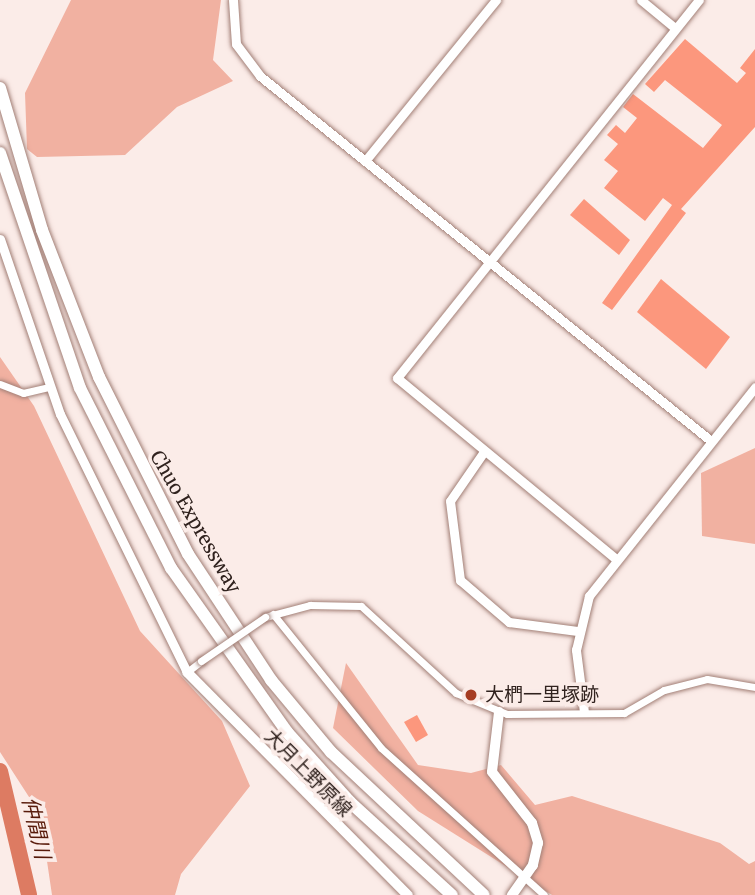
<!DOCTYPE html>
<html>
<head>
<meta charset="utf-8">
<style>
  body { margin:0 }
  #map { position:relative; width:755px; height:895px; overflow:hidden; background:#fbece8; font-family:Merriweather,"Noto Sans JP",serif }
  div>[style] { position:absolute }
  .green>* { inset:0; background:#f1b1a1 }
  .river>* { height:16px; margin:-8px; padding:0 8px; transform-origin:8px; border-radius:8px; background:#dd7b62 }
  .building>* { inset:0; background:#fc977d }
  .roads { filter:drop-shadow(0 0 2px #a27f76) drop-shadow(0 0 2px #a27f76) }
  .minor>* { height:7px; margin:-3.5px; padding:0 3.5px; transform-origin:3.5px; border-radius:3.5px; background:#fff }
  .tertiary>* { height:9px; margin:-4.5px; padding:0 4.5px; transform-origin:4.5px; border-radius:4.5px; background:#fff }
  .primary>* { height:10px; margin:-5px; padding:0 5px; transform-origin:5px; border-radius:5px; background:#fff }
  .motorway>* { height:12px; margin:-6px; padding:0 6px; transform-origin:6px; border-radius:6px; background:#fff }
  .bridges { filter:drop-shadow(0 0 2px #a27f76) drop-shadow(0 0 2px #a27f76) }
  .minor-bridge>* { height:7px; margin:-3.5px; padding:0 3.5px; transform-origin:3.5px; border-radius:3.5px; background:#fff }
  .dots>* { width:19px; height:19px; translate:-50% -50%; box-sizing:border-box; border:4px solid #fbece8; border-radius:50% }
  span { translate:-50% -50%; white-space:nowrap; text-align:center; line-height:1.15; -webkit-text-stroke:7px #fbece8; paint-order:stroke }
  .street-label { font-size:19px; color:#30221e }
  .poi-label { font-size:19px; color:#30221e }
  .left { translate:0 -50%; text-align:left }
  .water-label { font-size:21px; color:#581a0a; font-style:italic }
</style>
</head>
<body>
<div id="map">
  <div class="green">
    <div style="clip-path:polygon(71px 0,221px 0,213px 60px,233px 81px,177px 107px,125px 155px,37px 157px,27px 149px,25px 93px)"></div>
    <div style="clip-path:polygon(0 357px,34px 406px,140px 631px,222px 721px,250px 786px,181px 874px,175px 895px,52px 895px,40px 814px,0 752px)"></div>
    <div style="clip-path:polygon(755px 448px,755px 544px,702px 536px,701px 473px)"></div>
    <div style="clip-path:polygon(346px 663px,418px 765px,471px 773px,501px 765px,535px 805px,572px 796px,720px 843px,749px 864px,755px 861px,755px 895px,552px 895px,418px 811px,333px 728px)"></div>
  </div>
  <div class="river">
    <div style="left:0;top:771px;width:127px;rotate:76.8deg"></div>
  </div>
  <div class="building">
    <div style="clip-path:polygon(685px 39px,737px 83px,746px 73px,740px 68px,755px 49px,755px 127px,681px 209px,686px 213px,612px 310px,602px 303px,672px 205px,663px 198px,645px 221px,604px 188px,618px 171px,604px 160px,618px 144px,607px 135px,616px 125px,625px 133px,637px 118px,623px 107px,633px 94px,703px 148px,722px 125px,665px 80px,654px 92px,645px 84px)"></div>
    <div style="clip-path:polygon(584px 199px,630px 240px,619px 255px,570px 215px)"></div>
    <div style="clip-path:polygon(661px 279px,730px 337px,706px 369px,637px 312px)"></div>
    <div style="clip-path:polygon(417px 715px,428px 735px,416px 742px,404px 722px)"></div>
  </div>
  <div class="roads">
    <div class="minor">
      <div style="left:0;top:384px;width:25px;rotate:21deg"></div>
      <div style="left:23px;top:393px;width:27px;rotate:-13deg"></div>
      <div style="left:273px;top:614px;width:172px;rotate:51.1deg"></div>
      <div style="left:381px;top:748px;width:219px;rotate:42deg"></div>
      <div style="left:265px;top:617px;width:47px;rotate:-14.9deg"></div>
      <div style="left:310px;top:605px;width:51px;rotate:1.1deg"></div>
      <div style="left:361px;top:606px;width:129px;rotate:42.5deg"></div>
      <div style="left:456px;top:693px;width:55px;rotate:22.4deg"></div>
      <div style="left:507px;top:714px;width:117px;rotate:-0.5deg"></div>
      <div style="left:624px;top:713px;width:46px;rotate:-29.9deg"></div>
      <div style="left:664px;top:690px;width:44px;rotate:-14.3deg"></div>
      <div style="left:707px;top:679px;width:49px;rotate:9.5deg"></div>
      <div style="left:187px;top:672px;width:18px;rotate:-38deg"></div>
    </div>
    <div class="tertiary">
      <div style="left:233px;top:0;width:44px;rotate:86.1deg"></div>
      <div style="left:236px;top:44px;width:40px;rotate:53deg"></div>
      <div style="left:260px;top:76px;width:580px;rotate:38.98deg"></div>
      <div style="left:641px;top:0;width:44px;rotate:39.5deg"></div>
      <div style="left:365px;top:161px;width:208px;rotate:-50.9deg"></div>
      <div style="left:0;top:239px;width:185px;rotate:71.1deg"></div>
      <div style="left:60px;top:414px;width:288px;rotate:63.8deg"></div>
      <div style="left:483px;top:453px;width:58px;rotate:124.5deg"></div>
      <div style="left:450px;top:501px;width:80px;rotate:82.8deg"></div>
      <div style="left:460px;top:580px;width:65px;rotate:40.6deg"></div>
      <div style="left:509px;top:622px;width:69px;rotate:7.5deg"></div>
      <div style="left:616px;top:559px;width:284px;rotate:-140.4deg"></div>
      <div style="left:397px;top:378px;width:484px;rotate:-51.4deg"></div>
      <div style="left:584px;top:712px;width:63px;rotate:-97.4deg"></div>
      <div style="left:576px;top:650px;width:56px;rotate:-76.5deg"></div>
      <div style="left:589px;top:596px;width:267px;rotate:-51.5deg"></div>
    </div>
    <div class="primary">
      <div style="left:187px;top:672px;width:314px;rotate:45.3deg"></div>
      <div style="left:499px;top:712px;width:60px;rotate:96.7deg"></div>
      <div style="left:492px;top:772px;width:65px;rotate:51.9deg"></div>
      <div style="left:532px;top:823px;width:21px;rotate:73deg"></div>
      <div style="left:538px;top:843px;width:23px;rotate:103deg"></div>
      <div style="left:533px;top:865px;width:37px;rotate:125deg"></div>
    </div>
    <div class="motorway">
      <div style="left:0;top:88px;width:148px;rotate:73.5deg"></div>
      <div style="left:42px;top:230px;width:158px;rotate:68.8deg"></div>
      <div style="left:99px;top:377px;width:198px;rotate:63.3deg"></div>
      <div style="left:188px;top:554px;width:151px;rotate:56.6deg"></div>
      <div style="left:271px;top:680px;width:94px;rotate:50.2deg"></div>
      <div style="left:331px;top:752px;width:209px;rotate:43.1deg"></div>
      <div style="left:0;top:153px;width:248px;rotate:71.2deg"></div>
      <div style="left:80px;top:388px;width:202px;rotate:63.2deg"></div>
      <div style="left:171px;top:568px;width:201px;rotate:54.7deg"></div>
      <div style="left:287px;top:732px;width:94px;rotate:48deg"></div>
      <div style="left:350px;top:802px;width:138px;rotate:42.4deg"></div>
    </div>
  </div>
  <div class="bridges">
    <div class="minor-bridge">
      <div style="left:201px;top:661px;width:78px;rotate:-34.5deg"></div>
    </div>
  </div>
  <div class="dots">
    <div style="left:471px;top:695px;background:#a63d23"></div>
  </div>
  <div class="street-label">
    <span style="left:195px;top:522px;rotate:60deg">Chuo Expressway</span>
    <span style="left:308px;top:773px;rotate:45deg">大月上野原線</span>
  </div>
  <div class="poi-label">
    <span class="left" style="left:485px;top:695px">大椚一里塚跡</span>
  </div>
  <div class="water-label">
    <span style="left:36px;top:828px;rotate:77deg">仲間川</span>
  </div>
</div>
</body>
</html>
